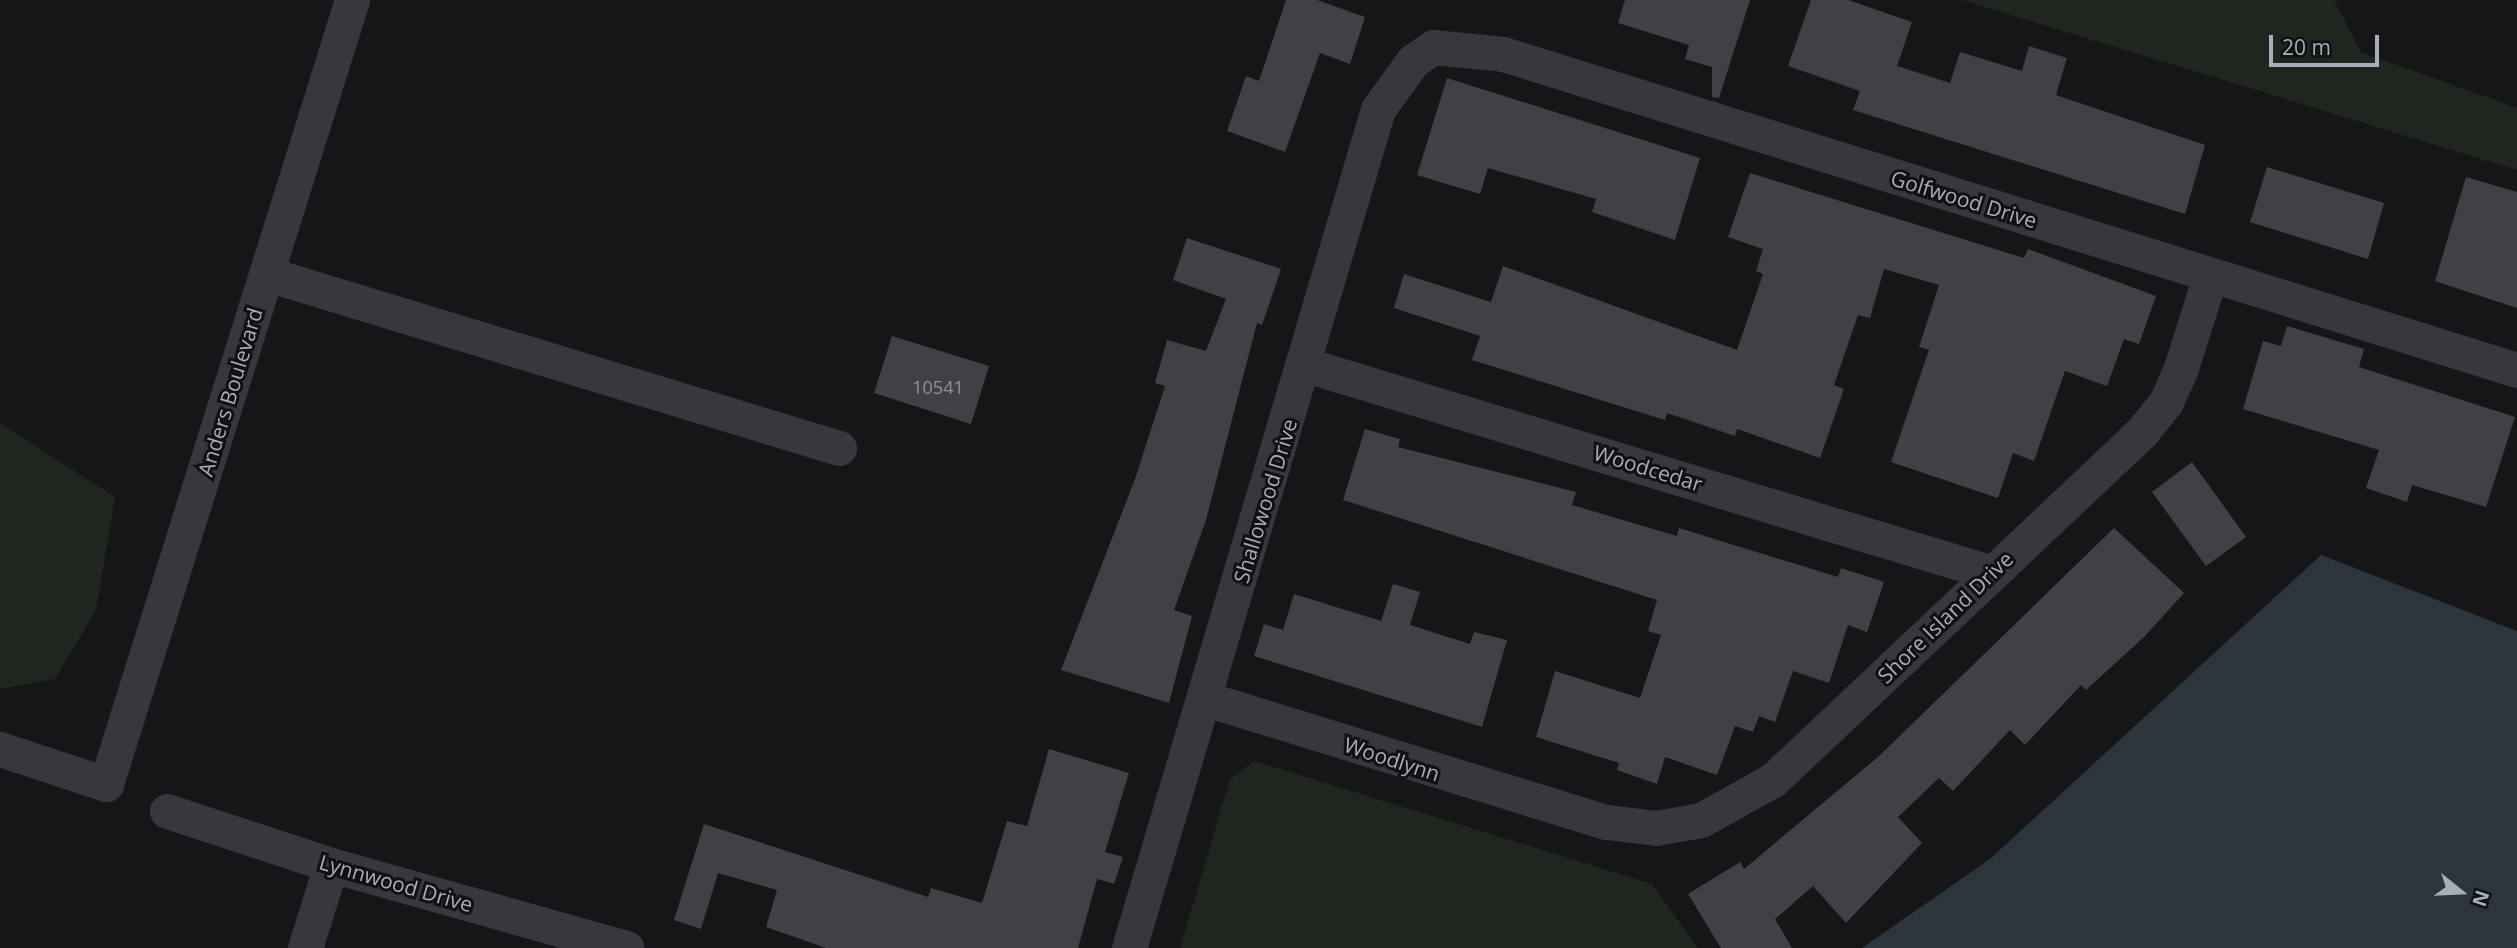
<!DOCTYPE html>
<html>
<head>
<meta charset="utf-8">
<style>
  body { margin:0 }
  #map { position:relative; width:2517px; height:948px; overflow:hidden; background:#161618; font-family:"Open Sans",sans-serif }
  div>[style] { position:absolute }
  .green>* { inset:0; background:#1e261f }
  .water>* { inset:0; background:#2c353c }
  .building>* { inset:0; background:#404145 }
  .minor>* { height:35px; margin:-17.5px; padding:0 17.5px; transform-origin:17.5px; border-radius:17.5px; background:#37383d }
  span { translate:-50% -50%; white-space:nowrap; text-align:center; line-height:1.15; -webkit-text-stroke:6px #111113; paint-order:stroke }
  .number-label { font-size:18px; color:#8e929b }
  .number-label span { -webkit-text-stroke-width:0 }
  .street-label { font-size:21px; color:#a8adb8 }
  .north { position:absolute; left:2426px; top:857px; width:70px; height:70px; -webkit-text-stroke:5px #111113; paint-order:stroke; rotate:108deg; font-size:19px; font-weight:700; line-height:28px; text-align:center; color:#a8adb8 }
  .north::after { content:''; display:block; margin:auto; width:24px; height:32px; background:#a8adb8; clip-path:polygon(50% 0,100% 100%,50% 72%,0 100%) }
  .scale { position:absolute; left:2269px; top:35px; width:110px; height:32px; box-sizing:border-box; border:4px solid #a8adb8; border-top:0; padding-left:9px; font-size:21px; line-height:24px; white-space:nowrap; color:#a8adb8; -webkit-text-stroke:5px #111113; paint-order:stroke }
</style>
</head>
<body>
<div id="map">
  <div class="green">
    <div style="clip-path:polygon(1962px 0,2334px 0,2361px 52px,2517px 108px,2517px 170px)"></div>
    <div style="clip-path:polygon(0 423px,115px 497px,96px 610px,55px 679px,0 689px)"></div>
    <div style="clip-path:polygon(1255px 761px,1652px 884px,1698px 948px,1180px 948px,1230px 779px)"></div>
  </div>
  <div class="water">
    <div style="clip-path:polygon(2321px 555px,2517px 631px,2517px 948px,1862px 948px,1990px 859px)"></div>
  </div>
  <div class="building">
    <div style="clip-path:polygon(1286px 0,1317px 0,1365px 17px,1350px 64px,1320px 53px,1285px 152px,1227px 131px,1246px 76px,1259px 81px)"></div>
    <div style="clip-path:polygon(1625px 0,1750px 0,1719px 98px,1712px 97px,1712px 67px,1685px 59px,1689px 45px,1618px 23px)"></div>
    <div style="clip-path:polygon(1811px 0,1848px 0,1912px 22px,1897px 66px,1950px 83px,1960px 52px,2022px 71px,2029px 46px,2067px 58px,2056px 95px,2205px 145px,2185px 214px,1853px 110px,1860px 91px,1788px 66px)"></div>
    <div style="clip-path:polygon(1447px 78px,1700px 158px,1675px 240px,1592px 212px,1596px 199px,1488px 168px,1480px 194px,1417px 175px)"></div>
    <div style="clip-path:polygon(2267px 167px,2384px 203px,2368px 259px,2250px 222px)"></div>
    <div style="clip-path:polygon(1750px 173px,2024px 258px,2028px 249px,2156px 296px,2139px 344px,2124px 339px,2107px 386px,2065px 371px,2034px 461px,2013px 453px,1998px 498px,1891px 462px,1929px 350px,1919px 347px,1939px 285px,1884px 269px,1870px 318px,1858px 315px,1834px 385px,1844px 389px,1820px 458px,1737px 429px,1735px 436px,1667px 413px,1665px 420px,1472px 360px,1480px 336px,1394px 308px,1404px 274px,1491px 302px,1503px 266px,1737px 350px,1763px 274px,1756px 271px,1763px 249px,1728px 237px)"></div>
    <div style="clip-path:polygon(2466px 177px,2517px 192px,2517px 308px,2435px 281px)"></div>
    <div style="clip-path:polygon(1187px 238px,1281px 269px,1262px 325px,1257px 323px,1206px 520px,1174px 610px,1192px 616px,1169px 703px,1061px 670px,1135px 479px,1165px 386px,1155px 383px,1167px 340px,1206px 351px,1226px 299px,1173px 280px)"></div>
    <div style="clip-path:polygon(2287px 326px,2364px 349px,2359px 367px,2515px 417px,2486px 507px,2412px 485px,2407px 502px,2366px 488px,2379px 450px,2243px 409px,2263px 341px,2281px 346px)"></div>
    <div style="clip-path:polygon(892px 336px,989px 366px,971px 424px,874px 393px)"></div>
    <div style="clip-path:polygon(1365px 429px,1400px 439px,1398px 447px,1576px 492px,1572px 505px,1677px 536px,1679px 528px,1838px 577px,1841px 568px,1884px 582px,1867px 632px,1848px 625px,1829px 683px,1793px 671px,1775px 722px,1759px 716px,1753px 732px,1735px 726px,1717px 775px,1665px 757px,1657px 784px,1617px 770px,1619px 763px,1536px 737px,1555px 671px,1640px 698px,1661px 635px,1648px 631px,1657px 600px,1343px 500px)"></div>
    <div style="clip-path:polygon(2192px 462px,2246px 537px,2206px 566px,2152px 492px)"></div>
    <div style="clip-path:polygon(2114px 528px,2184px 593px,2144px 637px,2086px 690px,2081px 685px,2025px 745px,2010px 730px,1953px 791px,1939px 778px,1898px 817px,1922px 843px,1846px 923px,1813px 886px,1775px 919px,1792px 948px,1721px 948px,1688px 894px,1740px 862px,1744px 869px,1878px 757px)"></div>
    <div style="clip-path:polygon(1393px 584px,1420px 592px,1410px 625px,1470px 644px,1474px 632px,1507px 640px,1482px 727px,1254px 656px,1264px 624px,1283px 630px,1294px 594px,1381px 621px)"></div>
    <div style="clip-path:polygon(1049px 749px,1129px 773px,1105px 852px,1123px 857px,1114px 884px,1097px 879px,1078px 948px,826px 948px,766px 927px,777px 890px,718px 873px,701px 929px,674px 920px,704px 824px,928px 897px,931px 888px,982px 903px,1007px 821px,1027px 826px)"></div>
  </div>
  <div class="minor">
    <div style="left:267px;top:274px;width:598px;rotate:16.92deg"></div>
    <div style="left:1306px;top:365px;width:714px;rotate:16.86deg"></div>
    <div style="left:1206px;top:699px;width:419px;rotate:17.1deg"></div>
    <div style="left:1607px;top:822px;width:49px;rotate:7deg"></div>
    <div style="left:1656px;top:828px;width:46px;rotate:-10.1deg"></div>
    <div style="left:1701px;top:820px;width:82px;rotate:-29.1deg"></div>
    <div style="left:1773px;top:780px;width:506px;rotate:-43.32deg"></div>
    <div style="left:2141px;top:433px;width:40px;rotate:-51deg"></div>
    <div style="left:2166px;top:402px;width:37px;rotate:-66deg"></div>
    <div style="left:2181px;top:368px;width:96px;rotate:-72.5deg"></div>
    <div style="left:0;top:749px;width:112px;rotate:18.3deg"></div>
    <div style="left:106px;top:784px;width:822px;rotate:-72.58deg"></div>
    <div style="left:167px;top:811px;width:173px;rotate:18.2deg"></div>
    <div style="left:331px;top:865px;width:307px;rotate:15.7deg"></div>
    <div style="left:305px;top:948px;width:87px;rotate:-72.6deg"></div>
    <div style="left:1129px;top:948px;width:875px;rotate:-73.47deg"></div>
    <div style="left:1378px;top:109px;width:59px;rotate:-53.9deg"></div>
    <div style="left:1413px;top:61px;width:24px;rotate:-35deg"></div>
    <div style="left:1433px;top:47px;width:70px;rotate:5.7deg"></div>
    <div style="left:1503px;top:54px;width:1062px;rotate:17.31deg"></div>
  </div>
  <div class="number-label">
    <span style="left:938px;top:387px">10541</span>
  </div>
  <div class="street-label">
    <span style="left:1964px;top:199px;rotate:17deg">Golfwood Drive</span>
    <span style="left:230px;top:392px;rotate:-73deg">Anders Boulevard</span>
    <span style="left:1648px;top:468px;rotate:17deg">Woodcedar</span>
    <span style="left:1265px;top:501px;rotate:-73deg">Shallowood Drive</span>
    <span style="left:1945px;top:617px;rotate:-44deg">Shore Island Drive</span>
    <span style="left:1392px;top:759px;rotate:18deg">Woodlynn</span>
    <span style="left:396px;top:883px;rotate:16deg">Lynnwood Drive</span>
  </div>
  <div class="north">N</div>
  <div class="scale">20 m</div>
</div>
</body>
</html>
